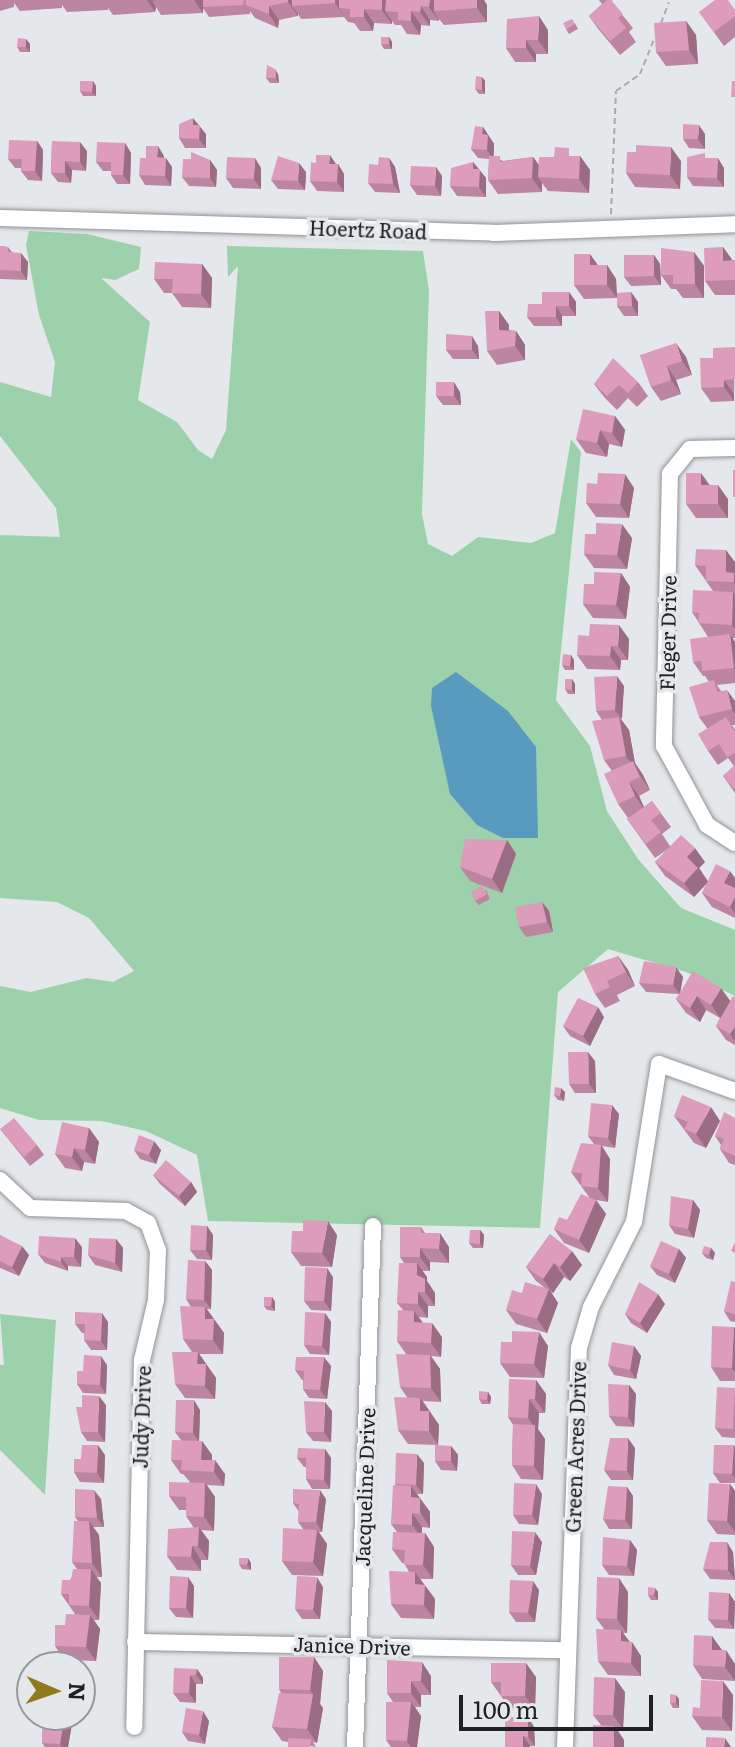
<!DOCTYPE html>
<html>
<head>
<meta charset="utf-8">
<style>
  body { margin:0 }
  #map { position:relative; width:735px; height:1747px; overflow:hidden; background:#e5e8eb; font-family:Literata,serif }
  div>[style] { position:absolute }
  .green>* { inset:0; background:#9cd1ab }
  .water>* { inset:0; background:#589bbe }
  .path>* { height:2px; margin-top:-1px; transform-origin:0; background:repeating-linear-gradient(90deg,#a7a9ac 0 6px,transparent 0 10px) }
  .roads { filter:drop-shadow(0 0 2px #919497) drop-shadow(0 0 2px #919497) }
  .minor>* { height:16px; margin:-8px; padding:0 8px; transform-origin:8px; border-radius:8px; background:#fff }
  .wall>* { inset:0; background:#bd86a0 }
  .shaded-wall>* { inset:0; background:#9a6d82 }
  .building>* { inset:0; background:#dc9cba }
  span { translate:-50% -50%; white-space:nowrap; text-align:center; line-height:1.15; -webkit-text-stroke:7px #e5e8eb; paint-order:stroke }
  .street-label { font-size:20px; color:#202122 }
  .north { position:absolute; left:16px; top:1651px; width:80px; height:80px; box-sizing:border-box; background:#e5e8eb; border:2px solid #96989b; border-radius:50%; rotate:92deg; font-size:22px; font-weight:700; line-height:32px; text-align:center; color:#202122 }
  .north::after { content:''; display:block; margin:auto; width:28px; height:36px; background:#90791f; clip-path:polygon(50% 0,100% 100%,50% 72%,0 100%) }
  .scale { position:absolute; left:459px; top:1695px; width:194px; height:36px; box-sizing:border-box; border:4px solid #202122; border-top:0; padding-left:10px; font-size:24px; line-height:28px; white-space:nowrap; color:#202122; -webkit-text-stroke:6px #e5e8eb; paint-order:stroke }
</style>
</head>
<body>
<div id="map">
  <div class="green">
    <div style="clip-path:polygon(29px 231px,87px 234px,141px 247px,139px 269px,115px 280px,101px 278px,150px 322px,138px 400px,177px 422px,198px 450px,212px 459px,226px 430px,238px 266px,228px 277px,227px 246px,423px 251px,429px 291px,422px 514px,428px 544px,452px 556px,478px 537px,531px 543px,555px 533px,571px 439px,581px 452px,556px 700px,590px 746px,607px 811px,638px 859px,681px 908px,735px 930px,735px 996px,686px 972px,608px 949px,558px 992px,540px 1228px,208px 1221px,197px 1155px,146px 1131px,101px 1121px,39px 1120px,0 1108px,0 986px,31px 992px,87px 978px,113px 982px,134px 971px,89px 918px,57px 902px,0 898px,0 535px,60px 537px,56px 508px,0 436px,0 382px,51px 397px,55px 362px,39px 315px,26px 245px)"></div>
    <div style="clip-path:polygon(0 1314px,56px 1320px,45px 1495px,0 1450px,0 1365px,4px 1365px)"></div>
  </div>
  <div class="water">
    <div style="clip-path:polygon(456px 672px,508px 711px,536px 747px,538px 838px,503px 838px,477px 825px,450px 794px,431px 706px,432px 688px)"></div>
  </div>
  <div class="path">
    <div style="left:661px;top:23px;width:22px;rotate:-69deg"></div>
    <div style="left:611px;top:214px;width:123px;rotate:-87.7deg"></div>
    <div style="left:616px;top:91px;width:29px;rotate:-35deg"></div>
    <div style="left:640px;top:74px;width:40px;rotate:-68deg"></div>
  </div>
  <div class="roads">
    <div class="minor">
      <div style="left:0;top:218px;width:493px;rotate:1.7deg"></div>
      <div style="left:493px;top:233px;width:242px;rotate:-2.1deg"></div>
      <div style="left:735px;top:448px;width:45px;rotate:178.7deg"></div>
      <div style="left:690px;top:449px;width:32px;rotate:129deg"></div>
      <div style="left:670px;top:474px;width:272px;rotate:91.3deg"></div>
      <div style="left:664px;top:746px;width:90px;rotate:61.4deg"></div>
      <div style="left:707px;top:825px;width:33px;rotate:33deg"></div>
      <div style="left:0;top:1180px;width:41px;rotate:43deg"></div>
      <div style="left:30px;top:1208px;width:96px;rotate:1.8deg"></div>
      <div style="left:126px;top:1211px;width:25px;rotate:29deg"></div>
      <div style="left:148px;top:1223px;width:29px;rotate:70deg"></div>
      <div style="left:158px;top:1250px;width:50px;rotate:92.3deg"></div>
      <div style="left:156px;top:1300px;width:62px;rotate:103.1deg"></div>
      <div style="left:142px;top:1360px;width:367px;rotate:91.2deg"></div>
      <div style="left:135px;top:1642px;width:433px;rotate:1.1deg"></div>
      <div style="left:355px;top:1747px;width:521px;rotate:-88.02deg"></div>
      <div style="left:565px;top:1747px;width:399px;rotate:-88deg"></div>
      <div style="left:579px;top:1348px;width:43px;rotate:-73.7deg"></div>
      <div style="left:591px;top:1307px;width:95px;rotate:-63.2deg"></div>
      <div style="left:634px;top:1222px;width:160px;rotate:-81deg"></div>
      <div style="left:659px;top:1064px;width:81px;rotate:19.6deg"></div>
    </div>
  </div>
  <div class="wall">
    <div style="clip-path:polygon(0 0,484px 0,487px 5px,487px 22px,444px 25px,439px 19px,439px 21px,430px 20px,430px 26px,421px 25px,420px 35px,407px 34px,401px 25px,395px 25px,392px 21px,392px 24px,374px 23px,373px 31px,360px 31px,354px 23px,348px 22px,344px 17px,301px 19px,298px 14px,298px 16px,279px 20px,278px 28px,255px 18px,250px 11px,250px 14px,209px 17px,203px 8px,203px 13px,161px 15px,156px 7px,155px 12px,113px 15px,108px 8px,108px 10px,67px 12px,62px 5px,62px 8px,20px 11px,14px 3px,14px 7px,0 11px)"></div>
    <div style="clip-path:polygon(599px 0,613px 0,611px 1px,633px 28px,629px 32px,636px 42px,620px 55px,599px 30px,589px 16px,602px 4px)"></div>
    <div style="clip-path:polygon(735px 10px,735px 37px,724px 46px,699px 12px)"></div>
    <div style="clip-path:polygon(686px 21px,696px 35px,698px 64px,666px 66px,656px 52px)"></div>
    <div style="clip-path:polygon(575px 23px,578px 29px,569px 34px,566px 29px)"></div>
    <div style="clip-path:polygon(548px 30px,548px 54px,536px 54px,536px 62px,515px 62px,506px 48px)"></div>
    <div style="clip-path:polygon(389px 37px,392px 42px,392px 49px,384px 49px,381px 44px)"></div>
    <div style="clip-path:polygon(26px 39px,30px 44px,30px 52px,20px 52px,17px 47px)"></div>
    <div style="clip-path:polygon(278px 74px,279px 83px,270px 83px,266px 78px)"></div>
    <div style="clip-path:polygon(482px 77px,485px 81px,485px 94px,479px 94px,475px 89px)"></div>
    <div style="clip-path:polygon(93px 81px,96px 86px,96px 96px,83px 96px,80px 91px)"></div>
    <div style="clip-path:polygon(483px 127px,494px 144px,494px 156px,503px 161px,533px 157px,539px 165px,554px 157px,580px 156px,590px 170px,589px 193px,548px 191px,542px 183px,542px 192px,498px 194px,488px 180px,489px 159px,478px 158px,471px 149px)"></div>
    <div style="clip-path:polygon(206px 134px,206px 148px,185px 148px,179px 138px)"></div>
    <div style="clip-path:polygon(705px 134px,705px 149px,689px 148px,683px 139px)"></div>
    <div style="clip-path:polygon(37px 141px,43px 150px,42px 181px,28px 180px,21px 171px,21px 168px,15px 168px,8px 159px)"></div>
    <div style="clip-path:polygon(52px 141px,87px 151px,86px 171px,72px 170px,71px 183px,58px 182px,51px 173px)"></div>
    <div style="clip-path:polygon(125px 143px,131px 153px,130px 184px,117px 184px,111px 175px,111px 171px,103px 171px,96px 162px)"></div>
    <div style="clip-path:polygon(164px 156px,164px 158px,172px 167px,171px 186px,145px 185px,139px 175px,146px 158px)"></div>
    <div style="clip-path:polygon(389px 158px,395px 167px,400px 193px,375px 192px,368px 183px,378px 165px)"></div>
    <div style="clip-path:polygon(709px 158px,724px 168px,724px 187px,693px 186px,687px 177px)"></div>
    <div style="clip-path:polygon(191px 159px,210px 160px,217px 170px,216px 187px,189px 186px,182px 177px)"></div>
    <div style="clip-path:polygon(681px 161px,680px 189px,635px 187px,626px 173px)"></div>
    <div style="clip-path:polygon(473px 162px,486px 178px,486px 197px,457px 196px,450px 186px)"></div>
    <div style="clip-path:polygon(336px 164px,338px 164px,344px 174px,344px 192px,317px 191px,310px 181px)"></div>
    <div style="clip-path:polygon(261px 168px,261px 189px,233px 188px,226px 178px)"></div>
    <div style="clip-path:polygon(306px 172px,305px 190px,278px 189px,271px 180px)"></div>
    <div style="clip-path:polygon(442px 176px,441px 196px,417px 195px,410px 185px)"></div>
    <div style="clip-path:polygon(0 246px,8px 247px,12px 252px,28px 262px,27px 280px,0 279px)"></div>
    <div style="clip-path:polygon(723px 247px,732px 260px,735px 260px,735px 295px,715px 295px,705px 281px)"></div>
    <div style="clip-path:polygon(694px 252px,704px 266px,704px 298px,683px 298px,676px 289px,671px 289px,661px 275px)"></div>
    <div style="clip-path:polygon(654px 255px,660px 264px,661px 285px,631px 286px,624px 277px)"></div>
    <div style="clip-path:polygon(202px 264px,212px 278px,211px 308px,182px 307px,172px 293px,164px 293px,154px 279px)"></div>
    <div style="clip-path:polygon(598px 265px,607px 265px,616px 279px,617px 298px,584px 299px,574px 285px)"></div>
    <div style="clip-path:polygon(569px 292px,576px 302px,576px 316px,562px 316px,562px 326px,534px 326px,527px 317px,542px 304px)"></div>
    <div style="clip-path:polygon(631px 292px,638px 302px,638px 316px,624px 316px,617px 306px)"></div>
    <div style="clip-path:polygon(499px 311px,509px 325px,509px 330px,516px 331px,525px 345px,525px 360px,497px 365px,487px 351px)"></div>
    <div style="clip-path:polygon(478px 346px,479px 359px,453px 359px,446px 350px)"></div>
    <div style="clip-path:polygon(735px 347px,734px 401px,711px 402px,701px 388px,713px 358px)"></div>
    <div style="clip-path:polygon(640px 355px,686px 357px,692px 375px,676px 380px,681px 394px,661px 401px,651px 387px)"></div>
    <div style="clip-path:polygon(638px 382px,648px 396px,637px 407px,628px 398px,617px 410px,604px 397px,594px 384px)"></div>
    <div style="clip-path:polygon(460px 392px,461px 405px,443px 405px,436px 396px)"></div>
    <div style="clip-path:polygon(615px 416px,625px 430px,622px 447px,609px 444px,607px 457px,586px 453px,576px 439px)"></div>
    <div style="clip-path:polygon(709px 485px,728px 499px,728px 518px,696px 518px,686px 504px)"></div>
    <div style="clip-path:polygon(634px 488px,629px 518px,596px 517px,586px 503px)"></div>
    <div style="clip-path:polygon(632px 538px,627px 569px,594px 568px,584px 554px)"></div>
    <div style="clip-path:polygon(735px 562px,735px 638px,733px 638px,735px 642px,735px 683px,717px 685px,721px 691px,735px 701px,735px 725px,732px 725px,735px 729px,735px 793px,723px 776px,734px 766px,728px 758px,718px 765px,708px 751px,707px 728px,699px 717px,709px 682px,705px 676px,703px 676px,693px 662px,708px 637px,692px 612px,713px 591px,695px 565px)"></div>
    <div style="clip-path:polygon(621px 573px,630px 587px,626px 619px,593px 618px,583px 604px,594px 584px)"></div>
    <div style="clip-path:polygon(629px 639px,628px 660px,621px 660px,620px 670px,587px 669px,577px 655px)"></div>
    <div style="clip-path:polygon(571px 655px,574px 660px,574px 670px,565px 670px,562px 665px)"></div>
    <div style="clip-path:polygon(572px 679px,575px 684px,575px 694px,568px 694px,565px 689px)"></div>
    <div style="clip-path:polygon(624px 686px,621px 719px,629px 730px,635px 763px,643px 775px,650px 790px,639px 796px,644px 807px,652px 801px,671px 827px,662px 834px,670px 846px,705px 862px,699px 868px,708px 881px,735px 878px,735px 918px,712px 907px,702px 893px,707px 883px,694px 897px,665px 876px,655px 862px,668px 849px,655px 858px,627px 819px,631px 816px,628px 818px,618px 804px,612px 771px,604px 760px,602px 720px,596px 711px)"></div>
    <div style="clip-path:polygon(507px 840px,516px 854px,502px 893px,470px 881px,460px 867px)"></div>
    <div style="clip-path:polygon(486px 890px,490px 899px,479px 905px,475px 901px)"></div>
    <div style="clip-path:polygon(542px 902px,549px 911px,553px 932px,526px 937px,519px 927px)"></div>
    <div style="clip-path:polygon(618px 956px,628px 970px,635px 986px,617px 995px,620px 1001px,605px 1008px,595px 994px)"></div>
    <div style="clip-path:polygon(683px 977px,680px 992px,730px 1001px,735px 997px,735px 1045px,726px 1040px,716px 1026px,720px 1018px,706px 1010px,700px 1022px,686px 1013px,676px 999px,679px 994px,646px 992px,639px 983px)"></div>
    <div style="clip-path:polygon(604px 1017px,590px 1046px,570px 1036px,563px 1026px)"></div>
    <div style="clip-path:polygon(595px 1061px,596px 1093px,575px 1093px,569px 1084px)"></div>
    <div style="clip-path:polygon(565px 1092px,564px 1101px,558px 1100px,554px 1095px)"></div>
    <div style="clip-path:polygon(619px 1114px,615px 1148px,602px 1146px,610px 1159px,608px 1202px,596px 1200px,606px 1214px,589px 1253px,564px 1243px,554px 1229px,567px 1220px,589px 1197px,571px 1172px,594px 1144px,588px 1136px)"></div>
    <div style="clip-path:polygon(674px 1116px,720px 1121px,706px 1148px,694px 1143px)"></div>
    <div style="clip-path:polygon(735px 1118px,735px 1165px,729px 1163px,720px 1149px,721px 1145px,715px 1136px)"></div>
    <div style="clip-path:polygon(89px 1128px,99px 1142px,95px 1164px,84px 1162px,82px 1171px,65px 1168px,55px 1154px)"></div>
    <div style="clip-path:polygon(0 1129px,37px 1145px,44px 1155px,30px 1166px)"></div>
    <div style="clip-path:polygon(134px 1150px,161px 1150px,156px 1164px,140px 1159px)"></div>
    <div style="clip-path:polygon(153px 1175px,191px 1182px,197px 1192px,185px 1206px,160px 1184px)"></div>
    <div style="clip-path:polygon(693px 1200px,700px 1210px,694px 1238px,675px 1234px,669px 1225px)"></div>
    <div style="clip-path:polygon(207px 1226px,213px 1235px,212px 1260px,197px 1259px,190px 1250px)"></div>
    <div style="clip-path:polygon(421px 1227px,425px 1233px,449px 1247px,449px 1263px,430px 1262px,430px 1271px,422px 1271px,427px 1277px,427px 1281px,435px 1293px,435px 1306px,428px 1306px,428px 1318px,419px 1317px,423px 1323px,442px 1337px,441px 1357px,431px 1356px,440px 1369px,441px 1402px,423px 1401px,439px 1425px,438px 1445px,408px 1444px,398px 1430px,407px 1397px,400px 1387px,406px 1354px,397px 1341px,403px 1310px,397px 1303px,404px 1263px,400px 1257px)"></div>
    <div style="clip-path:polygon(480px 1230px,484px 1235px,483px 1248px,473px 1248px,469px 1243px)"></div>
    <div style="clip-path:polygon(550px 1234px,582px 1265px,570px 1281px,564px 1277px,553px 1293px,551px 1292px,558px 1303px,547px 1333px,516px 1324px,506px 1310px,522px 1293px,545px 1288px,536px 1281px,526px 1267px)"></div>
    <div style="clip-path:polygon(0 1235px,29px 1255px,19px 1276px,0 1268px)"></div>
    <div style="clip-path:polygon(337px 1235px,332px 1267px,301px 1266px,291px 1252px)"></div>
    <div style="clip-path:polygon(116px 1239px,123px 1248px,122px 1272px,95px 1265px,88px 1255px)"></div>
    <div style="clip-path:polygon(82px 1247px,81px 1267px,68px 1266px,68px 1271px,45px 1263px,38px 1254px)"></div>
    <div style="clip-path:polygon(711px 1248px,715px 1253px,713px 1260px,706px 1258px,702px 1253px)"></div>
    <div style="clip-path:polygon(679px 1249px,686px 1258px,675px 1283px,657px 1275px,650px 1266px)"></div>
    <div style="clip-path:polygon(205px 1261px,212px 1270px,211px 1309px,207px 1309px,224px 1333px,223px 1354px,198px 1354px,216px 1378px,215px 1399px,185px 1398px,175px 1384px,192px 1352px,183px 1339px,191px 1307px,186px 1299px)"></div>
    <div style="clip-path:polygon(333px 1277px,331px 1311px,311px 1310px,304px 1301px)"></div>
    <div style="clip-path:polygon(735px 1282px,735px 1322px,730px 1321px,724px 1311px)"></div>
    <div style="clip-path:polygon(272px 1297px,275px 1302px,275px 1311px,267px 1310px,264px 1306px)"></div>
    <div style="clip-path:polygon(665px 1304px,647px 1333px,631px 1323px,625px 1314px)"></div>
    <div style="clip-path:polygon(325px 1313px,331px 1322px,329px 1355px,310px 1354px,304px 1345px)"></div>
    <div style="clip-path:polygon(108px 1322px,107px 1350px,91px 1350px,84px 1340px,84px 1333px,82px 1333px,75px 1324px)"></div>
    <div style="clip-path:polygon(734px 1327px,735px 1381px,720px 1381px,711px 1367px)"></div>
    <div style="clip-path:polygon(512px 1342px,548px 1346px,544px 1378px,510px 1377px,500px 1363px)"></div>
    <div style="clip-path:polygon(634px 1346px,641px 1356px,636px 1379px,614px 1375px,608px 1365px)"></div>
    <div style="clip-path:polygon(107px 1365px,106px 1394px,83px 1393px,77px 1384px,83px 1371px)"></div>
    <div style="clip-path:polygon(331px 1366px,327px 1399px,309px 1398px,303px 1389px,303px 1380px,302px 1380px,295px 1370px)"></div>
    <div style="clip-path:polygon(536px 1380px,546px 1394px,545px 1413px,539px 1413px,538px 1429px,545px 1439px,543px 1480px,521px 1479px,512px 1465px,513px 1425px,508px 1417px)"></div>
    <div style="clip-path:polygon(629px 1385px,636px 1394px,634px 1427px,616px 1426px,609px 1416px)"></div>
    <div style="clip-path:polygon(735px 1388px,735px 1438px,722px 1437px,715px 1428px)"></div>
    <div style="clip-path:polygon(488px 1392px,491px 1397px,490px 1404px,482px 1404px,479px 1399px)"></div>
    <div style="clip-path:polygon(106px 1405px,105px 1442px,87px 1441px,81px 1432px)"></div>
    <div style="clip-path:polygon(200px 1410px,199px 1441px,202px 1441px,212px 1455px,212px 1460px,225px 1474px,224px 1486px,207px 1485px,215px 1497px,214px 1531px,201px 1530px,209px 1541px,208px 1560px,201px 1560px,201px 1571px,177px 1570px,167px 1556px,194px 1528px,186px 1516px,186px 1510px,179px 1510px,169px 1496px,190px 1482px,183px 1474px,181px 1474px,171px 1460px,181px 1440px,175px 1432px)"></div>
    <div style="clip-path:polygon(332px 1411px,331px 1442px,313px 1441px,306px 1432px)"></div>
    <div style="clip-path:polygon(734px 1445px,735px 1483px,720px 1483px,713px 1473px)"></div>
    <div style="clip-path:polygon(451px 1446px,458px 1455px,457px 1471px,441px 1470px,435px 1461px)"></div>
    <div style="clip-path:polygon(635px 1448px,633px 1480px,611px 1480px,604px 1470px)"></div>
    <div style="clip-path:polygon(325px 1449px,331px 1458px,330px 1489px,312px 1489px,306px 1479px,306px 1467px,304px 1467px,297px 1458px)"></div>
    <div style="clip-path:polygon(105px 1455px,104px 1483px,80px 1482px,74px 1472px,81px 1459px)"></div>
    <div style="clip-path:polygon(424px 1463px,423px 1494px,417px 1494px,430px 1512px,430px 1528px,422px 1527px,422px 1533px,425px 1533px,434px 1547px,433px 1579px,420px 1579px,435px 1599px,434px 1619px,401px 1618px,391px 1604px,409px 1572px,404px 1563px,402px 1563px,392px 1549px,397px 1532px,391px 1524px,396px 1485px,395px 1484px)"></div>
    <div style="clip-path:polygon(730px 1484px,735px 1491px,735px 1535px,717px 1534px,707px 1520px)"></div>
    <div style="clip-path:polygon(627px 1487px,633px 1496px,632px 1529px,609px 1529px,603px 1519px)"></div>
    <div style="clip-path:polygon(542px 1494px,538px 1525px,519px 1524px,513px 1515px)"></div>
    <div style="clip-path:polygon(101px 1499px,104px 1527px,93px 1527px,99px 1535px,102px 1577px,96px 1577px,101px 1583px,99px 1620px,94px 1620px,100px 1629px,96px 1661px,64px 1660px,55px 1646px,65px 1625px,75px 1614px,61px 1594px,77px 1569px,72px 1562px,78px 1521px,75px 1517px)"></div>
    <div style="clip-path:polygon(326px 1499px,322px 1532px,319px 1532px,327px 1544px,323px 1576px,292px 1575px,282px 1561px,303px 1529px,298px 1522px,299px 1512px,293px 1503px)"></div>
    <div style="clip-path:polygon(630px 1540px,637px 1550px,634px 1576px,609px 1575px,602px 1565px)"></div>
    <div style="clip-path:polygon(542px 1542px,536px 1575px,518px 1575px,511px 1565px)"></div>
    <div style="clip-path:polygon(733px 1552px,735px 1580px,710px 1579px,703px 1569px)"></div>
    <div style="clip-path:polygon(251px 1563px,251px 1570px,242px 1569px,239px 1564px)"></div>
    <div style="clip-path:polygon(194px 1586px,193px 1618px,176px 1617px,169px 1608px)"></div>
    <div style="clip-path:polygon(323px 1587px,320px 1619px,302px 1619px,295px 1609px)"></div>
    <div style="clip-path:polygon(539px 1590px,535px 1622px,516px 1622px,509px 1612px)"></div>
    <div style="clip-path:polygon(628px 1592px,627px 1633px,623px 1633px,641px 1656px,641px 1676px,608px 1675px,598px 1661px,604px 1629px,596px 1618px)"></div>
    <div style="clip-path:polygon(658px 1592px,658px 1600px,651px 1600px,648px 1595px)"></div>
    <div style="clip-path:polygon(729px 1593px,735px 1602px,734px 1629px,715px 1628px,708px 1619px)"></div>
    <div style="clip-path:polygon(712px 1636px,735px 1681px,702px 1679px,693px 1665px)"></div>
    <div style="clip-path:polygon(314px 1657px,323px 1671px,320px 1704px,323px 1708px,317px 1743px,313px 1742px,316px 1747px,282px 1741px,272px 1727px,281px 1693px,279px 1689px)"></div>
    <div style="clip-path:polygon(387px 1660px,431px 1676px,431px 1695px,421px 1695px,421px 1707px,415px 1707px,421px 1716px,417px 1747px,391px 1747px,386px 1740px,393px 1702px,387px 1693px)"></div>
    <div style="clip-path:polygon(197px 1669px,203px 1678px,203px 1684px,196px 1684px,196px 1703px,180px 1702px,173px 1693px)"></div>
    <div style="clip-path:polygon(536px 1677px,535px 1710px,511px 1710px,491px 1682px)"></div>
    <div style="clip-path:polygon(625px 1692px,623px 1729px,617px 1729px,624px 1740px,624px 1747px,593px 1747px,601px 1725px,593px 1715px)"></div>
    <div style="clip-path:polygon(733px 1695px,732px 1731px,702px 1730px,692px 1716px)"></div>
    <div style="clip-path:polygon(679px 1699px,679px 1708px,673px 1708px,670px 1703px)"></div>
    <div style="clip-path:polygon(43px 1715px,70px 1715px,73px 1718px,68px 1747px,45px 1747px,42px 1743px)"></div>
    <div style="clip-path:polygon(528px 1717px,534px 1727px,535px 1746px,505px 1747px)"></div>
    <div style="clip-path:polygon(209px 1721px,205px 1744px,188px 1741px,182px 1732px)"></div>
  </div>
  <div class="shaded-wall">
    <div style="clip-path:polygon(147px 0,156px 0,152px 1px,156px 7px,155px 12px)"></div>
    <div style="clip-path:polygon(194px 0,204px 0,203px 13px)"></div>
    <div style="clip-path:polygon(288px 0,298px 0,292px 6px,298px 14px,298px 16px,288px 2px)"></div>
    <div style="clip-path:polygon(335px 0,344px 0,339px 8px,344px 17px,335px 3px)"></div>
    <div style="clip-path:polygon(382px 0,390px 0,385px 11px,392px 21px,392px 24px,382px 10px)"></div>
    <div style="clip-path:polygon(430px 0,437px 0,434px 11px,439px 21px,429px 7px)"></div>
    <div style="clip-path:polygon(477px 0,484px 0,487px 5px,487px 22px,477px 8px)"></div>
    <div style="clip-path:polygon(269px 6px,279px 20px,278px 28px,269px 14px)"></div>
    <div style="clip-path:polygon(421px 6px,430px 20px,430px 26px,420px 12px)"></div>
    <div style="clip-path:polygon(364px 9px,374px 23px,373px 31px,364px 17px)"></div>
    <div style="clip-path:polygon(411px 11px,421px 25px,420px 35px,411px 21px)"></div>
    <div style="clip-path:polygon(539px 16px,548px 30px,548px 54px,538px 40px)"></div>
    <div style="clip-path:polygon(686px 21px,696px 35px,698px 64px,689px 50px)"></div>
    <div style="clip-path:polygon(389px 37px,392px 42px,392px 49px,389px 44px)"></div>
    <div style="clip-path:polygon(26px 39px,30px 44px,30px 52px,26px 47px)"></div>
    <div style="clip-path:polygon(526px 40px,536px 54px,536px 62px,526px 48px)"></div>
    <div style="clip-path:polygon(275px 69px,278px 74px,279px 83px,276px 78px)"></div>
    <div style="clip-path:polygon(482px 77px,485px 81px,485px 94px,482px 90px)"></div>
    <div style="clip-path:polygon(93px 81px,96px 86px,96px 96px,92px 92px)"></div>
    <div style="clip-path:polygon(193px 118px,206px 134px,206px 148px,199px 139px,193px 125px)"></div>
    <div style="clip-path:polygon(699px 125px,705px 134px,705px 149px,698px 139px)"></div>
    <div style="clip-path:polygon(483px 127px,494px 144px,493px 159px,487px 150px,482px 134px)"></div>
    <div style="clip-path:polygon(37px 141px,43px 150px,42px 181px,35px 171px)"></div>
    <div style="clip-path:polygon(80px 142px,87px 151px,86px 171px,80px 162px)"></div>
    <div style="clip-path:polygon(125px 143px,131px 153px,130px 184px,123px 175px)"></div>
    <div style="clip-path:polygon(158px 146px,164px 156px,164px 167px,157px 157px)"></div>
    <div style="clip-path:polygon(671px 147px,681px 161px,680px 189px,670px 175px)"></div>
    <div style="clip-path:polygon(330px 155px,336px 164px,329px 164px)"></div>
    <div style="clip-path:polygon(580px 156px,590px 170px,589px 193px,579px 179px)"></div>
    <div style="clip-path:polygon(533px 157px,543px 171px,538px 177px,542px 183px,542px 192px,532px 178px)"></div>
    <div style="clip-path:polygon(166px 158px,172px 167px,171px 186px,165px 176px)"></div>
    <div style="clip-path:polygon(255px 158px,261px 168px,261px 189px,254px 179px)"></div>
    <div style="clip-path:polygon(389px 158px,395px 167px,400px 193px,393px 184px)"></div>
    <div style="clip-path:polygon(718px 158px,724px 168px,724px 187px,717px 178px)"></div>
    <div style="clip-path:polygon(210px 160px,217px 170px,216px 187px,210px 178px)"></div>
    <div style="clip-path:polygon(65px 161px,72px 170px,71px 183px,65px 173px)"></div>
    <div style="clip-path:polygon(473px 162px,486px 178px,486px 197px,479px 187px,473px 169px)"></div>
    <div style="clip-path:polygon(299px 163px,306px 172px,305px 190px,298px 181px)"></div>
    <div style="clip-path:polygon(338px 164px,344px 174px,344px 192px,337px 182px)"></div>
    <div style="clip-path:polygon(436px 167px,442px 176px,441px 196px,435px 186px)"></div>
    <div style="clip-path:polygon(723px 247px,733px 261px,723px 261px)"></div>
    <div style="clip-path:polygon(694px 252px,704px 266px,704px 298px,695px 284px)"></div>
    <div style="clip-path:polygon(21px 253px,28px 262px,27px 280px,21px 271px)"></div>
    <div style="clip-path:polygon(590px 254px,600px 268px,590px 265px)"></div>
    <div style="clip-path:polygon(654px 255px,660px 264px,661px 285px,654px 276px)"></div>
    <div style="clip-path:polygon(202px 264px,212px 278px,211px 308px,201px 294px)"></div>
    <div style="clip-path:polygon(607px 265px,616px 279px,617px 298px,607px 285px)"></div>
    <div style="clip-path:polygon(569px 292px,576px 302px,576px 316px,569px 306px)"></div>
    <div style="clip-path:polygon(631px 292px,638px 302px,638px 316px,632px 306px)"></div>
    <div style="clip-path:polygon(556px 306px,562px 316px,562px 326px,556px 317px)"></div>
    <div style="clip-path:polygon(499px 311px,509px 325px,508px 344px,499px 330px)"></div>
    <div style="clip-path:polygon(516px 331px,525px 345px,525px 360px,515px 346px)"></div>
    <div style="clip-path:polygon(472px 336px,478px 346px,479px 359px,472px 350px)"></div>
    <div style="clip-path:polygon(676px 343px,686px 357px,692px 375px,682px 361px)"></div>
    <div style="clip-path:polygon(667px 366px,676px 380px,681px 394px,671px 380px)"></div>
    <div style="clip-path:polygon(724px 380px,734px 394px,734px 401px,724px 387px)"></div>
    <div style="clip-path:polygon(454px 382px,460px 392px,461px 405px,454px 396px)"></div>
    <div style="clip-path:polygon(615px 416px,625px 430px,622px 447px,612px 433px)"></div>
    <div style="clip-path:polygon(600px 430px,609px 444px,607px 457px,597px 443px)"></div>
    <div style="clip-path:polygon(701px 473px,711px 487px,701px 485px)"></div>
    <div style="clip-path:polygon(625px 474px,634px 488px,629px 518px,620px 504px)"></div>
    <div style="clip-path:polygon(718px 485px,728px 499px,728px 518px,718px 504px)"></div>
    <div style="clip-path:polygon(622px 524px,632px 538px,627px 569px,617px 555px)"></div>
    <div style="clip-path:polygon(726px 550px,735px 562px,735px 584px,726px 572px)"></div>
    <div style="clip-path:polygon(621px 573px,630px 587px,626px 619px,616px 605px)"></div>
    <div style="clip-path:polygon(733px 592px,735px 595px,735px 629px,732px 625px)"></div>
    <div style="clip-path:polygon(619px 625px,629px 639px,628px 660px,618px 646px)"></div>
    <div style="clip-path:polygon(730px 634px,735px 642px,735px 670px,734px 668px)"></div>
    <div style="clip-path:polygon(611px 646px,621px 660px,620px 670px,610px 656px)"></div>
    <div style="clip-path:polygon(571px 655px,574px 660px,574px 670px,570px 666px)"></div>
    <div style="clip-path:polygon(617px 676px,624px 686px,622px 719px,615px 710px)"></div>
    <div style="clip-path:polygon(572px 679px,575px 684px,575px 694px,572px 690px)"></div>
    <div style="clip-path:polygon(727px 690px,735px 701px,735px 714px,732px 709px)"></div>
    <div style="clip-path:polygon(619px 717px,629px 730px,635px 763px,643px 775px,650px 790px,626px 756px)"></div>
    <div style="clip-path:polygon(629px 782px,639px 796px,645px 810px,635px 796px)"></div>
    <div style="clip-path:polygon(507px 840px,516px 854px,502px 893px,492px 879px)"></div>
    <div style="clip-path:polygon(695px 848px,705px 862px,699px 868px,708px 882px,694px 897px,684px 883px,687px 857px)"></div>
    <div style="clip-path:polygon(730px 871px,735px 878px,735px 895px,724px 883px)"></div>
    <div style="clip-path:polygon(735px 897px,735px 913px,730px 907px)"></div>
    <div style="clip-path:polygon(542px 902px,549px 911px,553px 932px,547px 922px)"></div>
    <div style="clip-path:polygon(618px 956px,628px 970px,635px 986px,626px 972px)"></div>
    <div style="clip-path:polygon(676px 967px,683px 977px,680px 994px,673px 985px)"></div>
    <div style="clip-path:polygon(721px 988px,731px 1002px,721px 1019px,711px 1005px)"></div>
    <div style="clip-path:polygon(697px 996px,706px 1010px,700px 1022px,690px 1008px)"></div>
    <div style="clip-path:polygon(598px 1007px,604px 1017px,590px 1046px,583px 1036px)"></div>
    <div style="clip-path:polygon(734px 1026px,735px 1027px,735px 1041px,730px 1034px)"></div>
    <div style="clip-path:polygon(588px 1052px,595px 1061px,596px 1093px,589px 1084px)"></div>
    <div style="clip-path:polygon(561px 1088px,565px 1092px,564px 1101px,560px 1096px)"></div>
    <div style="clip-path:polygon(612px 1105px,619px 1114px,615px 1148px,608px 1138px)"></div>
    <div style="clip-path:polygon(711px 1107px,720px 1121px,706px 1148px,696px 1134px)"></div>
    <div style="clip-path:polygon(89px 1128px,99px 1142px,95px 1164px,85px 1150px)"></div>
    <div style="clip-path:polygon(154px 1141px,161px 1150px,156px 1164px,149px 1155px)"></div>
    <div style="clip-path:polygon(601px 1145px,610px 1159px,608px 1202px,598px 1188px)"></div>
    <div style="clip-path:polygon(74px 1148px,84px 1162px,82px 1171px,72px 1157px)"></div>
    <div style="clip-path:polygon(191px 1182px,197px 1192px,185px 1206px,179px 1196px)"></div>
    <div style="clip-path:polygon(596px 1200px,606px 1214px,589px 1253px,579px 1240px)"></div>
    <div style="clip-path:polygon(693px 1200px,700px 1210px,694px 1238px,688px 1229px)"></div>
    <div style="clip-path:polygon(328px 1221px,337px 1235px,332px 1267px,322px 1253px)"></div>
    <div style="clip-path:polygon(207px 1226px,213px 1235px,212px 1260px,206px 1250px)"></div>
    <div style="clip-path:polygon(480px 1230px,484px 1235px,483px 1248px,480px 1244px)"></div>
    <div style="clip-path:polygon(440px 1233px,449px 1247px,449px 1263px,439px 1249px)"></div>
    <div style="clip-path:polygon(75px 1238px,82px 1247px,81px 1267px,74px 1257px)"></div>
    <div style="clip-path:polygon(116px 1239px,123px 1248px,122px 1272px,115px 1263px)"></div>
    <div style="clip-path:polygon(22px 1246px,29px 1255px,19px 1276px,12px 1267px)"></div>
    <div style="clip-path:polygon(420px 1248px,430px 1262px,430px 1271px,420px 1257px)"></div>
    <div style="clip-path:polygon(711px 1248px,715px 1253px,713px 1260px,709px 1255px)"></div>
    <div style="clip-path:polygon(679px 1249px,686px 1258px,675px 1283px,669px 1274px)"></div>
    <div style="clip-path:polygon(572px 1251px,582px 1265px,570px 1281px,560px 1267px)"></div>
    <div style="clip-path:polygon(61px 1257px,68px 1266px,68px 1271px,61px 1262px)"></div>
    <div style="clip-path:polygon(205px 1261px,212px 1270px,211px 1309px,204px 1300px)"></div>
    <div style="clip-path:polygon(417px 1263px,427px 1277px,427px 1281px,435px 1293px,435px 1306px,425px 1292px,417px 1275px)"></div>
    <div style="clip-path:polygon(554px 1263px,564px 1277px,553px 1293px,543px 1279px)"></div>
    <div style="clip-path:polygon(327px 1268px,333px 1277px,331px 1311px,324px 1301px)"></div>
    <div style="clip-path:polygon(549px 1289px,558px 1303px,547px 1333px,537px 1319px)"></div>
    <div style="clip-path:polygon(418px 1292px,428px 1306px,428px 1318px,418px 1304px)"></div>
    <div style="clip-path:polygon(658px 1294px,665px 1304px,647px 1333px,640px 1323px)"></div>
    <div style="clip-path:polygon(272px 1297px,275px 1302px,275px 1311px,271px 1306px)"></div>
    <div style="clip-path:polygon(205px 1307px,224px 1333px,223px 1354px,213px 1340px,205px 1319px)"></div>
    <div style="clip-path:polygon(414px 1311px,424px 1325px,414px 1322px)"></div>
    <div style="clip-path:polygon(102px 1313px,108px 1322px,107px 1350px,101px 1341px)"></div>
    <div style="clip-path:polygon(325px 1313px,331px 1322px,329px 1355px,322px 1346px)"></div>
    <div style="clip-path:polygon(432px 1323px,442px 1337px,441px 1357px,431px 1343px)"></div>
    <div style="clip-path:polygon(734px 1327px,735px 1328px,735px 1373px,732px 1368px)"></div>
    <div style="clip-path:polygon(539px 1332px,548px 1346px,544px 1378px,534px 1364px)"></div>
    <div style="clip-path:polygon(634px 1346px,641px 1356px,636px 1379px,630px 1370px)"></div>
    <div style="clip-path:polygon(198px 1352px,216px 1378px,215px 1399px,205px 1386px,197px 1364px)"></div>
    <div style="clip-path:polygon(430px 1355px,440px 1369px,441px 1402px,431px 1388px)"></div>
    <div style="clip-path:polygon(101px 1356px,107px 1365px,106px 1394px,100px 1385px)"></div>
    <div style="clip-path:polygon(324px 1357px,331px 1366px,327px 1399px,320px 1390px)"></div>
    <div style="clip-path:polygon(536px 1380px,546px 1394px,545px 1413px,535px 1399px)"></div>
    <div style="clip-path:polygon(629px 1385px,636px 1394px,634px 1427px,628px 1417px)"></div>
    <div style="clip-path:polygon(488px 1392px,491px 1397px,490px 1404px,487px 1400px)"></div>
    <div style="clip-path:polygon(99px 1396px,106px 1405px,105px 1442px,98px 1432px)"></div>
    <div style="clip-path:polygon(420px 1398px,439px 1425px,438px 1445px,429px 1431px,420px 1411px)"></div>
    <div style="clip-path:polygon(529px 1399px,539px 1413px,538px 1429px,545px 1439px,543px 1480px,534px 1466px,535px 1428px,528px 1418px)"></div>
    <div style="clip-path:polygon(194px 1400px,200px 1410px,199px 1442px,193px 1433px)"></div>
    <div style="clip-path:polygon(325px 1402px,332px 1411px,331px 1442px,324px 1432px)"></div>
    <div style="clip-path:polygon(628px 1438px,635px 1448px,633px 1480px,627px 1471px)"></div>
    <div style="clip-path:polygon(202px 1441px,212px 1455px,211px 1472px,201px 1460px)"></div>
    <div style="clip-path:polygon(98px 1445px,105px 1455px,104px 1483px,97px 1473px)"></div>
    <div style="clip-path:polygon(734px 1445px,735px 1447px,735px 1479px,732px 1474px)"></div>
    <div style="clip-path:polygon(451px 1446px,458px 1455px,457px 1471px,451px 1461px)"></div>
    <div style="clip-path:polygon(325px 1449px,331px 1458px,330px 1489px,324px 1480px)"></div>
    <div style="clip-path:polygon(417px 1454px,424px 1463px,423px 1494px,416px 1485px)"></div>
    <div style="clip-path:polygon(215px 1460px,225px 1474px,224px 1486px,214px 1472px)"></div>
    <div style="clip-path:polygon(205px 1483px,215px 1497px,214px 1531px,204px 1517px)"></div>
    <div style="clip-path:polygon(536px 1484px,542px 1494px,538px 1525px,532px 1515px)"></div>
    <div style="clip-path:polygon(730px 1484px,735px 1491px,735px 1532px,727px 1521px)"></div>
    <div style="clip-path:polygon(411px 1486px,430px 1512px,430px 1528px,411px 1497px)"></div>
    <div style="clip-path:polygon(627px 1487px,633px 1496px,632px 1529px,625px 1520px)"></div>
    <div style="clip-path:polygon(94px 1490px,101px 1499px,104px 1527px,97px 1518px)"></div>
    <div style="clip-path:polygon(320px 1490px,326px 1499px,322px 1532px,316px 1522px)"></div>
    <div style="clip-path:polygon(412px 1513px,422px 1527px,422px 1538px,412px 1525px)"></div>
    <div style="clip-path:polygon(89px 1521px,99px 1535px,102px 1577px,92px 1563px)"></div>
    <div style="clip-path:polygon(199px 1527px,209px 1541px,208px 1560px,198px 1546px)"></div>
    <div style="clip-path:polygon(317px 1530px,327px 1544px,323px 1576px,313px 1562px)"></div>
    <div style="clip-path:polygon(535px 1532px,542px 1542px,536px 1575px,530px 1566px)"></div>
    <div style="clip-path:polygon(425px 1533px,434px 1547px,433px 1579px,423px 1565px)"></div>
    <div style="clip-path:polygon(630px 1540px,637px 1550px,634px 1576px,627px 1566px)"></div>
    <div style="clip-path:polygon(727px 1542px,733px 1552px,735px 1580px,728px 1570px)"></div>
    <div style="clip-path:polygon(192px 1546px,201px 1560px,201px 1571px,191px 1557px)"></div>
    <div style="clip-path:polygon(248px 1558px,251px 1563px,251px 1570px,247px 1565px)"></div>
    <div style="clip-path:polygon(91px 1569px,101px 1583px,99px 1620px,89px 1606px)"></div>
    <div style="clip-path:polygon(415px 1572px,435px 1599px,434px 1619px,424px 1605px,415px 1584px)"></div>
    <div style="clip-path:polygon(188px 1577px,194px 1586px,193px 1618px,186px 1608px)"></div>
    <div style="clip-path:polygon(317px 1577px,323px 1587px,320px 1619px,313px 1610px)"></div>
    <div style="clip-path:polygon(619px 1578px,628px 1592px,627px 1633px,617px 1619px)"></div>
    <div style="clip-path:polygon(533px 1581px,539px 1590px,535px 1622px,528px 1613px)"></div>
    <div style="clip-path:polygon(655px 1588px,658px 1592px,658px 1600px,654px 1595px)"></div>
    <div style="clip-path:polygon(729px 1593px,735px 1602px,734px 1629px,728px 1620px)"></div>
    <div style="clip-path:polygon(90px 1615px,100px 1629px,96px 1661px,86px 1647px)"></div>
    <div style="clip-path:polygon(621px 1630px,631px 1644px,621px 1641px)"></div>
    <div style="clip-path:polygon(712px 1636px,722px 1650px,712px 1650px)"></div>
    <div style="clip-path:polygon(632px 1642px,641px 1656px,641px 1676px,631px 1663px)"></div>
    <div style="clip-path:polygon(726px 1650px,735px 1664px,735px 1681px,725px 1667px)"></div>
    <div style="clip-path:polygon(314px 1657px,323px 1671px,320px 1704px,323px 1708px,317px 1743px,307px 1729px,313px 1694px,310px 1690px)"></div>
    <div style="clip-path:polygon(422px 1662px,431px 1676px,431px 1695px,421px 1681px)"></div>
    <div style="clip-path:polygon(526px 1663px,536px 1677px,535px 1710px,525px 1696px)"></div>
    <div style="clip-path:polygon(80px 1668px,83px 1672px,82px 1703px,80px 1699px)"></div>
    <div style="clip-path:polygon(197px 1669px,203px 1678px,203px 1684px,196px 1675px)"></div>
    <div style="clip-path:polygon(190px 1675px,196px 1684px,196px 1703px,189px 1693px)"></div>
    <div style="clip-path:polygon(615px 1678px,625px 1692px,623px 1729px,613px 1715px)"></div>
    <div style="clip-path:polygon(411px 1681px,421px 1695px,421px 1707px,411px 1693px)"></div>
    <div style="clip-path:polygon(723px 1681px,733px 1695px,732px 1731px,722px 1717px)"></div>
    <div style="clip-path:polygon(676px 1695px,679px 1699px,679px 1708px,676px 1703px)"></div>
    <div style="clip-path:polygon(411px 1702px,421px 1716px,417px 1747px,411px 1747px,407px 1741px)"></div>
    <div style="clip-path:polygon(203px 1711px,209px 1721px,205px 1744px,199px 1735px)"></div>
    <div style="clip-path:polygon(65px 1715px,70px 1715px,73px 1718px,68px 1747px,62px 1747px,60px 1744px)"></div>
    <div style="clip-path:polygon(528px 1717px,534px 1727px,535px 1746px,528px 1737px)"></div>
    <div style="clip-path:polygon(614px 1726px,624px 1740px,624px 1747px,614px 1747px)"></div>
    <div style="clip-path:polygon(523px 1736px,530px 1746px,530px 1747px,523px 1747px)"></div>
    <div style="clip-path:polygon(725px 1738px,731px 1747px,724px 1747px)"></div>
  </div>
  <div class="building">
    <div style="clip-path:polygon(203px 0,244px 0,243px 5px,203px 7px)"></div>
    <div style="clip-path:polygon(246px 0,288px 0,288px 2px,269px 6px,269px 14px,246px 5px)"></div>
    <div style="clip-path:polygon(292px 0,335px 0,335px 3px,292px 6px)"></div>
    <div style="clip-path:polygon(339px 0,382px 0,382px 10px,364px 9px,364px 17px,350px 17px,350px 9px,339px 8px)"></div>
    <div style="clip-path:polygon(386px 0,430px 0,429px 7px,421px 6px,420px 12px,411px 11px,411px 21px,398px 20px,398px 12px,385px 11px)"></div>
    <div style="clip-path:polygon(434px 0,477px 0,477px 8px,434px 11px)"></div>
    <div style="clip-path:polygon(607px 0,611px 0,623px 14px,618px 18px,626px 28px,610px 41px,589px 16px)"></div>
    <div style="clip-path:polygon(715px 0,728px 0,735px 10px,735px 16px,714px 32px,699px 12px)"></div>
    <div style="clip-path:polygon(539px 16px,538px 40px,526px 40px,526px 48px,506px 48px,507px 19px)"></div>
    <div style="clip-path:polygon(572px 19px,575px 24px,566px 29px,563px 23px)"></div>
    <div style="clip-path:polygon(686px 21px,689px 50px,656px 52px,654px 23px)"></div>
    <div style="clip-path:polygon(381px 37px,389px 37px,389px 44px,381px 44px)"></div>
    <div style="clip-path:polygon(18px 38px,26px 39px,26px 47px,17px 47px)"></div>
    <div style="clip-path:polygon(267px 65px,275px 69px,276px 78px,266px 78px)"></div>
    <div style="clip-path:polygon(476px 76px,482px 77px,482px 90px,475px 89px)"></div>
    <div style="clip-path:polygon(80px 81px,93px 81px,92px 92px,80px 91px)"></div>
    <div style="clip-path:polygon(732px 81px,735px 81px,735px 97px,731px 97px)"></div>
    <div style="clip-path:polygon(193px 118px,193px 125px,200px 125px,199px 139px,179px 138px,179px 124px)"></div>
    <div style="clip-path:polygon(683px 124px,699px 125px,698px 139px,683px 139px)"></div>
    <div style="clip-path:polygon(475px 126px,483px 127px,482px 134px,488px 135px,487px 150px,471px 149px)"></div>
    <div style="clip-path:polygon(9px 140px,37px 141px,35px 171px,21px 171px,22px 159px,8px 159px)"></div>
    <div style="clip-path:polygon(52px 141px,80px 142px,80px 162px,65px 161px,65px 173px,51px 173px)"></div>
    <div style="clip-path:polygon(97px 142px,125px 143px,123px 175px,111px 175px,111px 162px,96px 162px)"></div>
    <div style="clip-path:polygon(636px 145px,671px 147px,670px 175px,626px 173px,627px 152px,636px 152px)"></div>
    <div style="clip-path:polygon(146px 146px,158px 146px,157px 157px,166px 158px,165px 176px,139px 175px,140px 158px,146px 158px)"></div>
    <div style="clip-path:polygon(555px 147px,569px 148px,569px 156px,580px 156px,579px 179px,538px 177px,539px 157px,554px 157px)"></div>
    <div style="clip-path:polygon(191px 152px,210px 160px,210px 178px,182px 177px,183px 159px,191px 159px)"></div>
    <div style="clip-path:polygon(705px 153px,705px 158px,718px 158px,717px 178px,687px 177px,687px 157px)"></div>
    <div style="clip-path:polygon(316px 155px,330px 155px,329px 164px,338px 164px,337px 182px,310px 181px,311px 162px,316px 163px)"></div>
    <div style="clip-path:polygon(278px 156px,299px 163px,298px 181px,271px 180px)"></div>
    <div style="clip-path:polygon(489px 156px,500px 156px,500px 162px,533px 157px,532px 178px,488px 180px)"></div>
    <div style="clip-path:polygon(227px 157px,255px 158px,254px 179px,226px 178px)"></div>
    <div style="clip-path:polygon(379px 157px,389px 158px,393px 184px,368px 183px,369px 164px,378px 165px)"></div>
    <div style="clip-path:polygon(473px 162px,473px 169px,480px 169px,479px 187px,450px 186px,451px 168px)"></div>
    <div style="clip-path:polygon(411px 166px,436px 167px,435px 186px,410px 185px)"></div>
    <div style="clip-path:polygon(0 246px,8px 247px,8px 252px,21px 253px,21px 271px,0 270px)"></div>
    <div style="clip-path:polygon(723px 247px,723px 261px,735px 260px,735px 280px,705px 281px,704px 248px)"></div>
    <div style="clip-path:polygon(661px 248px,694px 252px,695px 284px,673px 284px,673px 275px,661px 275px)"></div>
    <div style="clip-path:polygon(574px 254px,590px 254px,590px 265px,607px 265px,607px 285px,574px 285px)"></div>
    <div style="clip-path:polygon(624px 255px,654px 255px,654px 276px,624px 277px)"></div>
    <div style="clip-path:polygon(155px 262px,202px 264px,201px 294px,172px 293px,173px 279px,154px 279px)"></div>
    <div style="clip-path:polygon(542px 292px,569px 292px,569px 306px,556px 306px,556px 317px,527px 317px,528px 304px,542px 304px)"></div>
    <div style="clip-path:polygon(631px 292px,632px 306px,617px 306px,617px 293px)"></div>
    <div style="clip-path:polygon(485px 311px,499px 311px,499px 330px,516px 331px,515px 346px,487px 351px)"></div>
    <div style="clip-path:polygon(446px 334px,472px 336px,472px 350px,446px 350px)"></div>
    <div style="clip-path:polygon(676px 343px,682px 361px,667px 366px,671px 380px,651px 387px,640px 355px)"></div>
    <div style="clip-path:polygon(735px 347px,735px 379px,724px 380px,724px 387px,701px 388px,700px 358px,713px 358px,713px 348px)"></div>
    <div style="clip-path:polygon(613px 358px,638px 382px,628px 393px,619px 385px,607px 396px,594px 384px)"></div>
    <div style="clip-path:polygon(436px 382px,454px 382px,454px 396px,436px 396px)"></div>
    <div style="clip-path:polygon(583px 409px,615px 416px,612px 433px,600px 430px,597px 443px,576px 439px)"></div>
    <div style="clip-path:polygon(733px 470px,735px 470px,735px 497px,733px 497px)"></div>
    <div style="clip-path:polygon(598px 473px,625px 474px,620px 504px,586px 503px,587px 483px,597px 484px)"></div>
    <div style="clip-path:polygon(686px 473px,701px 473px,701px 485px,718px 485px,718px 504px,686px 504px)"></div>
    <div style="clip-path:polygon(596px 523px,622px 524px,617px 555px,584px 554px,585px 534px,596px 534px)"></div>
    <div style="clip-path:polygon(696px 549px,726px 550px,726px 572px,734px 573px,734px 582px,706px 581px,706px 566px,695px 565px)"></div>
    <div style="clip-path:polygon(594px 572px,621px 573px,616px 605px,583px 604px,584px 584px,594px 584px)"></div>
    <div style="clip-path:polygon(693px 590px,733px 592px,732px 625px,698px 623px,699px 613px,692px 612px)"></div>
    <div style="clip-path:polygon(590px 624px,619px 625px,618px 646px,611px 646px,610px 656px,577px 655px,578px 635px,589px 636px)"></div>
    <div style="clip-path:polygon(730px 634px,734px 668px,702px 671px,701px 661px,693px 662px,690px 639px)"></div>
    <div style="clip-path:polygon(563px 654px,571px 655px,570px 666px,562px 665px)"></div>
    <div style="clip-path:polygon(617px 676px,615px 710px,596px 711px,594px 677px)"></div>
    <div style="clip-path:polygon(565px 679px,572px 679px,572px 690px,565px 689px)"></div>
    <div style="clip-path:polygon(714px 680px,717px 692px,727px 690px,732px 709px,699px 717px,689px 687px)"></div>
    <div style="clip-path:polygon(619px 717px,626px 756px,604px 760px,592px 721px)"></div>
    <div style="clip-path:polygon(726px 717px,735px 732px,735px 753px,727px 757px,719px 744px,708px 751px,698px 734px)"></div>
    <div style="clip-path:polygon(633px 761px,640px 777px,629px 782px,635px 796px,618px 804px,604px 774px)"></div>
    <div style="clip-path:polygon(735px 765px,735px 788px,734px 789px,723px 776px)"></div>
    <div style="clip-path:polygon(652px 801px,661px 813px,651px 820px,661px 832px,646px 844px,627px 819px)"></div>
    <div style="clip-path:polygon(681px 835px,695px 848px,687px 857px,698px 868px,684px 883px,655px 862px)"></div>
    <div style="clip-path:polygon(465px 839px,507px 840px,492px 879px,460px 867px)"></div>
    <div style="clip-path:polygon(716px 864px,730px 871px,724px 883px,735px 888px,735px 897px,730px 907px,702px 893px)"></div>
    <div style="clip-path:polygon(482px 886px,487px 894px,475px 901px,471px 892px)"></div>
    <div style="clip-path:polygon(542px 902px,547px 922px,519px 927px,515px 907px)"></div>
    <div style="clip-path:polygon(618px 956px,626px 972px,607px 981px,610px 987px,595px 994px,583px 968px)"></div>
    <div style="clip-path:polygon(644px 961px,676px 967px,673px 985px,639px 983px)"></div>
    <div style="clip-path:polygon(693px 971px,721px 988px,711px 1005px,697px 996px,690px 1008px,676px 999px)"></div>
    <div style="clip-path:polygon(733px 996px,735px 997px,735px 1027px,730px 1034px,716px 1026px)"></div>
    <div style="clip-path:polygon(578px 998px,598px 1007px,583px 1036px,563px 1026px)"></div>
    <div style="clip-path:polygon(568px 1052px,588px 1052px,589px 1084px,569px 1084px)"></div>
    <div style="clip-path:polygon(555px 1087px,561px 1088px,560px 1096px,554px 1095px)"></div>
    <div style="clip-path:polygon(682px 1095px,711px 1107px,696px 1134px,684px 1129px,688px 1122px,674px 1116px)"></div>
    <div style="clip-path:polygon(591px 1103px,612px 1105px,608px 1138px,588px 1136px)"></div>
    <div style="clip-path:polygon(724px 1112px,735px 1118px,735px 1156px,720px 1149px,724px 1139px,715px 1136px)"></div>
    <div style="clip-path:polygon(14px 1118px,37px 1145px,24px 1157px,0 1129px)"></div>
    <div style="clip-path:polygon(62px 1122px,89px 1128px,85px 1150px,74px 1148px,72px 1157px,55px 1154px)"></div>
    <div style="clip-path:polygon(139px 1135px,154px 1141px,149px 1155px,134px 1150px)"></div>
    <div style="clip-path:polygon(581px 1143px,601px 1145px,598px 1188px,581px 1186px,582px 1173px,571px 1172px)"></div>
    <div style="clip-path:polygon(166px 1160px,191px 1182px,179px 1196px,153px 1175px)"></div>
    <div style="clip-path:polygon(581px 1194px,596px 1200px,579px 1240px,554px 1229px,559px 1217px,567px 1220px)"></div>
    <div style="clip-path:polygon(671px 1196px,693px 1200px,688px 1229px,669px 1225px)"></div>
    <div style="clip-path:polygon(303px 1220px,328px 1221px,322px 1253px,291px 1252px,292px 1231px,303px 1231px)"></div>
    <div style="clip-path:polygon(191px 1225px,207px 1226px,206px 1250px,190px 1250px)"></div>
    <div style="clip-path:polygon(400px 1227px,421px 1227px,421px 1233px,440px 1233px,439px 1249px,420px 1248px,420px 1257px,400px 1257px)"></div>
    <div style="clip-path:polygon(470px 1230px,480px 1230px,480px 1244px,469px 1243px)"></div>
    <div style="clip-path:polygon(550px 1234px,572px 1251px,560px 1267px,554px 1263px,543px 1279px,526px 1267px)"></div>
    <div style="clip-path:polygon(0 1235px,22px 1246px,12px 1267px,0 1261px)"></div>
    <div style="clip-path:polygon(39px 1236px,75px 1238px,74px 1257px,61px 1257px,61px 1262px,38px 1254px)"></div>
    <div style="clip-path:polygon(89px 1238px,116px 1239px,115px 1263px,88px 1255px)"></div>
    <div style="clip-path:polygon(661px 1241px,679px 1249px,669px 1274px,650px 1266px)"></div>
    <div style="clip-path:polygon(735px 1242px,735px 1253px,731px 1251px)"></div>
    <div style="clip-path:polygon(704px 1246px,711px 1248px,709px 1255px,702px 1253px)"></div>
    <div style="clip-path:polygon(188px 1260px,205px 1261px,204px 1300px,186px 1299px)"></div>
    <div style="clip-path:polygon(399px 1263px,417px 1263px,417px 1275px,425px 1279px,425px 1292px,418px 1292px,418px 1304px,397px 1303px)"></div>
    <div style="clip-path:polygon(305px 1267px,327px 1268px,324px 1301px,304px 1301px)"></div>
    <div style="clip-path:polygon(731px 1281px,735px 1282px,735px 1314px,724px 1311px)"></div>
    <div style="clip-path:polygon(525px 1282px,549px 1289px,537px 1319px,506px 1310px,512px 1290px,522px 1293px)"></div>
    <div style="clip-path:polygon(639px 1282px,658px 1294px,640px 1323px,625px 1314px)"></div>
    <div style="clip-path:polygon(264px 1297px,272px 1297px,271px 1306px,264px 1306px)"></div>
    <div style="clip-path:polygon(180px 1306px,205px 1307px,205px 1319px,214px 1319px,213px 1340px,183px 1339px)"></div>
    <div style="clip-path:polygon(398px 1310px,414px 1311px,414px 1322px,432px 1323px,431px 1343px,397px 1341px)"></div>
    <div style="clip-path:polygon(75px 1312px,102px 1313px,101px 1341px,84px 1340px,85px 1324px,75px 1324px)"></div>
    <div style="clip-path:polygon(305px 1312px,325px 1313px,322px 1346px,304px 1345px)"></div>
    <div style="clip-path:polygon(712px 1326px,734px 1327px,732px 1368px,711px 1367px)"></div>
    <div style="clip-path:polygon(512px 1331px,539px 1332px,534px 1364px,500px 1363px,501px 1342px,512px 1342px)"></div>
    <div style="clip-path:polygon(612px 1342px,634px 1346px,630px 1370px,608px 1365px)"></div>
    <div style="clip-path:polygon(172px 1352px,198px 1352px,197px 1364px,206px 1364px,205px 1386px,175px 1384px)"></div>
    <div style="clip-path:polygon(396px 1354px,430px 1355px,431px 1388px,400px 1387px)"></div>
    <div style="clip-path:polygon(84px 1355px,101px 1356px,100px 1385px,77px 1384px,77px 1371px,83px 1371px)"></div>
    <div style="clip-path:polygon(296px 1357px,324px 1357px,320px 1390px,303px 1389px,304px 1371px,295px 1370px)"></div>
    <div style="clip-path:polygon(509px 1379px,536px 1380px,535px 1399px,529px 1399px,528px 1418px,508px 1417px)"></div>
    <div style="clip-path:polygon(608px 1384px,629px 1385px,628px 1417px,609px 1416px)"></div>
    <div style="clip-path:polygon(717px 1387px,735px 1388px,733px 1429px,715px 1428px)"></div>
    <div style="clip-path:polygon(479px 1391px,488px 1392px,487px 1400px,479px 1399px)"></div>
    <div style="clip-path:polygon(82px 1395px,99px 1396px,98px 1432px,81px 1432px,76px 1407px,82px 1407px)"></div>
    <div style="clip-path:polygon(394px 1397px,420px 1398px,420px 1411px,429px 1411px,429px 1431px,398px 1430px)"></div>
    <div style="clip-path:polygon(176px 1400px,194px 1400px,193px 1433px,175px 1432px)"></div>
    <div style="clip-path:polygon(304px 1401px,325px 1402px,324px 1432px,306px 1432px)"></div>
    <div style="clip-path:polygon(513px 1424px,535px 1425px,534px 1466px,512px 1465px)"></div>
    <div style="clip-path:polygon(610px 1438px,628px 1438px,627px 1471px,604px 1470px)"></div>
    <div style="clip-path:polygon(172px 1440px,202px 1441px,201px 1460px,215px 1460px,214px 1472px,181px 1470px,182px 1460px,171px 1460px)"></div>
    <div style="clip-path:polygon(82px 1445px,98px 1445px,97px 1473px,74px 1472px,74px 1459px,81px 1459px)"></div>
    <div style="clip-path:polygon(435px 1445px,451px 1446px,451px 1461px,435px 1461px)"></div>
    <div style="clip-path:polygon(714px 1445px,734px 1445px,732px 1474px,713px 1473px)"></div>
    <div style="clip-path:polygon(298px 1448px,325px 1449px,324px 1480px,306px 1479px,306px 1458px,297px 1458px)"></div>
    <div style="clip-path:polygon(396px 1453px,417px 1454px,416px 1485px,395px 1484px)"></div>
    <div style="clip-path:polygon(169px 1482px,205px 1483px,204px 1517px,186px 1516px,186px 1497px,169px 1496px)"></div>
    <div style="clip-path:polygon(514px 1483px,536px 1484px,532px 1515px,513px 1515px)"></div>
    <div style="clip-path:polygon(709px 1483px,730px 1484px,727px 1521px,707px 1520px)"></div>
    <div style="clip-path:polygon(393px 1485px,411px 1486px,411px 1497px,420px 1498px,420px 1514px,412px 1513px,412px 1525px,391px 1524px)"></div>
    <div style="clip-path:polygon(608px 1486px,627px 1487px,625px 1520px,603px 1519px)"></div>
    <div style="clip-path:polygon(75px 1489px,94px 1490px,97px 1518px,75px 1517px)"></div>
    <div style="clip-path:polygon(293px 1489px,320px 1490px,316px 1522px,298px 1522px,299px 1504px,293px 1503px)"></div>
    <div style="clip-path:polygon(74px 1521px,89px 1521px,92px 1563px,72px 1562px)"></div>
    <div style="clip-path:polygon(199px 1527px,198px 1546px,192px 1546px,191px 1557px,167px 1556px,168px 1529px)"></div>
    <div style="clip-path:polygon(283px 1528px,317px 1530px,313px 1562px,282px 1561px)"></div>
    <div style="clip-path:polygon(512px 1531px,535px 1532px,530px 1566px,511px 1565px)"></div>
    <div style="clip-path:polygon(393px 1532px,425px 1533px,423px 1565px,404px 1565px,405px 1550px,392px 1549px)"></div>
    <div style="clip-path:polygon(603px 1537px,630px 1540px,627px 1566px,602px 1565px)"></div>
    <div style="clip-path:polygon(710px 1542px,727px 1542px,728px 1570px,703px 1569px)"></div>
    <div style="clip-path:polygon(239px 1558px,248px 1558px,247px 1565px,239px 1564px)"></div>
    <div style="clip-path:polygon(73px 1569px,91px 1569px,89px 1606px,69px 1605px,69px 1594px,61px 1594px,62px 1580px,71px 1580px)"></div>
    <div style="clip-path:polygon(389px 1571px,415px 1572px,415px 1584px,425px 1585px,424px 1605px,391px 1604px)"></div>
    <div style="clip-path:polygon(170px 1576px,188px 1577px,186px 1608px,169px 1608px)"></div>
    <div style="clip-path:polygon(297px 1576px,317px 1577px,313px 1610px,295px 1609px)"></div>
    <div style="clip-path:polygon(597px 1577px,619px 1578px,617px 1619px,596px 1618px)"></div>
    <div style="clip-path:polygon(510px 1580px,533px 1581px,528px 1613px,509px 1612px)"></div>
    <div style="clip-path:polygon(648px 1587px,655px 1588px,654px 1595px,648px 1595px)"></div>
    <div style="clip-path:polygon(709px 1592px,729px 1593px,728px 1620px,708px 1619px)"></div>
    <div style="clip-path:polygon(66px 1614px,90px 1615px,86px 1647px,55px 1646px,55px 1625px,65px 1625px)"></div>
    <div style="clip-path:polygon(596px 1629px,621px 1630px,621px 1641px,632px 1642px,631px 1663px,598px 1661px)"></div>
    <div style="clip-path:polygon(694px 1635px,712px 1636px,712px 1650px,726px 1650px,725px 1667px,693px 1665px)"></div>
    <div style="clip-path:polygon(279px 1657px,314px 1657px,310px 1690px,279px 1689px)"></div>
    <div style="clip-path:polygon(387px 1660px,422px 1662px,421px 1681px,411px 1681px,411px 1693px,387px 1693px)"></div>
    <div style="clip-path:polygon(46px 1662px,77px 1663px,77px 1667px,46px 1667px)"></div>
    <div style="clip-path:polygon(491px 1663px,526px 1663px,525px 1696px,501px 1696px,501px 1682px,491px 1682px)"></div>
    <div style="clip-path:polygon(174px 1668px,197px 1669px,196px 1675px,190px 1675px,189px 1693px,173px 1693px)"></div>
    <div style="clip-path:polygon(594px 1677px,615px 1678px,613px 1715px,593px 1715px)"></div>
    <div style="clip-path:polygon(701px 1680px,723px 1681px,722px 1717px,692px 1716px,693px 1707px,700px 1708px)"></div>
    <div style="clip-path:polygon(279px 1693px,313px 1694px,307px 1729px,272px 1727px)"></div>
    <div style="clip-path:polygon(670px 1694px,676px 1695px,676px 1703px,670px 1703px)"></div>
    <div style="clip-path:polygon(386px 1702px,411px 1702px,407px 1741px,386px 1740px)"></div>
    <div style="clip-path:polygon(186px 1708px,203px 1711px,199px 1735px,182px 1732px)"></div>
    <div style="clip-path:polygon(43px 1715px,65px 1715px,60px 1744px,42px 1743px)"></div>
    <div style="clip-path:polygon(505px 1717px,528px 1717px,528px 1737px,523px 1736px,523px 1747px,505px 1747px)"></div>
    <div style="clip-path:polygon(593px 1725px,614px 1726px,614px 1747px,593px 1747px)"></div>
    <div style="clip-path:polygon(706px 1737px,725px 1738px,724px 1747px,706px 1747px)"></div>
    <div style="clip-path:polygon(288px 1738px,311px 1739px,310px 1747px,288px 1747px)"></div>
  </div>
  <div class="street-label">
    <span style="left:368px;top:229px;rotate:2deg">Hoertz Road</span>
    <span style="left:667px;top:633px;rotate:-89deg">Fleger Drive</span>
    <span style="left:141px;top:1417px;rotate:-88deg">Judy Drive</span>
    <span style="left:575px;top:1447px;rotate:-88deg">Green Acres Drive</span>
    <span style="left:364px;top:1487px;rotate:-88deg">Jacqueline Drive</span>
    <span style="left:352px;top:1645px;rotate:2deg">Janice Drive</span>
  </div>
  <div class="north">N</div>
  <div class="scale">100 m</div>
</div>
</body>
</html>
